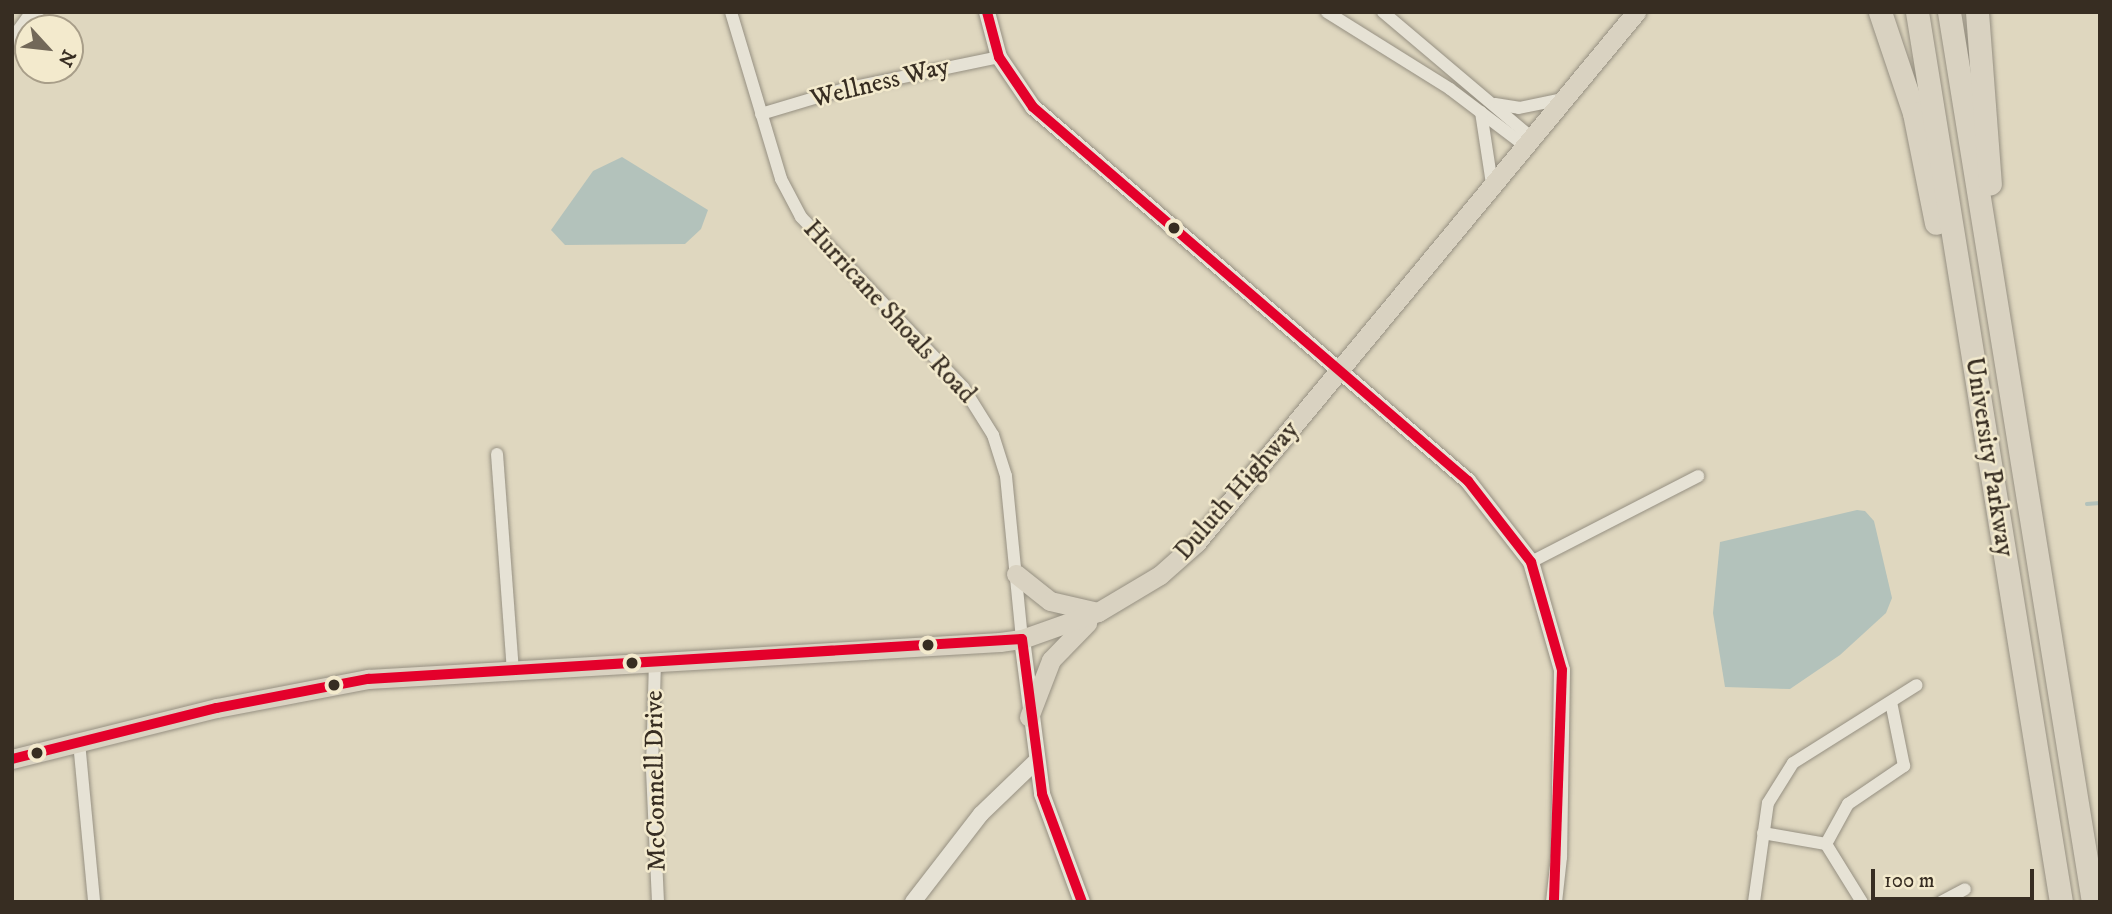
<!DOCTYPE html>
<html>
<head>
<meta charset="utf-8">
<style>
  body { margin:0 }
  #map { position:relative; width:2112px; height:914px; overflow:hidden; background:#dfd7bf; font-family:"IM FELL DW Pica",serif }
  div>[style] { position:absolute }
  .water>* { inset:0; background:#b3c2bb }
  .stream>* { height:3.5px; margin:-1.75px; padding:0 1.75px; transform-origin:1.75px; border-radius:1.75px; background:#b3c2bb }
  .roads { filter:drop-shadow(0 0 2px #969082) drop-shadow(0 0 2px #969082) }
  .minor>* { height:12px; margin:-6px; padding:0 6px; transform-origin:6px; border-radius:6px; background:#e6e2d5 }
  .tertiary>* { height:16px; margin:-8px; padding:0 8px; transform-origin:8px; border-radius:8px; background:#e6e2d5 }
  .secondary>* { height:18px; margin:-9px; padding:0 9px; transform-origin:9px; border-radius:9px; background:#e6e2d5 }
  .primary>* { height:19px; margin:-9.5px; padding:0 9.5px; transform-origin:9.5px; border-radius:9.5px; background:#d9d2c1 }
  .motorway>* { height:23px; margin:-11.5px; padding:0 11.5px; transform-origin:11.5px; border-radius:11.5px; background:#d9d2c1 }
  .bus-1>* { height:10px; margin:-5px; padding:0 5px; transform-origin:5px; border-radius:5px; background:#e4002b }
  .dots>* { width:19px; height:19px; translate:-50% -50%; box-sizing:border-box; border:4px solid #f3eacd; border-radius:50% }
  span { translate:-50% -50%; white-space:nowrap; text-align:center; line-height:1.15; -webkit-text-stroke:5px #f3eacd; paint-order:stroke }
  .street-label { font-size:26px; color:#372d22 }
  .frame { position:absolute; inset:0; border:14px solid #372d22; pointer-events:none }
  .north { position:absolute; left:14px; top:14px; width:70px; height:70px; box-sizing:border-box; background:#f3eacd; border:2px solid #a89e89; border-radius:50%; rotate:117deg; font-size:19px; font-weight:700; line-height:28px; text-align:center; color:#372d22 }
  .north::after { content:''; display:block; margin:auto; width:24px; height:32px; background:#726859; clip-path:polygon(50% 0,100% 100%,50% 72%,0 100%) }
  .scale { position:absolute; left:1871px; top:869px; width:163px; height:32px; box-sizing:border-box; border:4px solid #372d22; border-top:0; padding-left:9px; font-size:21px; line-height:24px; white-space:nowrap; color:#372d22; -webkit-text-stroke:5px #f3eacd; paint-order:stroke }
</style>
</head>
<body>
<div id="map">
  <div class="water">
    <div style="clip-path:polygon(622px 157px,708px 210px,701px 229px,685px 244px,565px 245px,551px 230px,593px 171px)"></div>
    <div style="clip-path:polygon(1857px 510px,1865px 511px,1874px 521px,1892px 598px,1886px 613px,1840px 655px,1790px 689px,1725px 687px,1713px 613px,1720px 542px)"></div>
  </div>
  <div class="stream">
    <div style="left:2087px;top:504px;width:13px;rotate:-4deg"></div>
  </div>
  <div class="roads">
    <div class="minor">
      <div style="left:731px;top:12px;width:174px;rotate:73.3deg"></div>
      <div style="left:781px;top:179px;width:43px;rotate:62.2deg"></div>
      <div style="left:801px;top:217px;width:235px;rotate:46.4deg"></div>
      <div style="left:963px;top:387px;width:57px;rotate:58deg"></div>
      <div style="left:993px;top:435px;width:43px;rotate:72.4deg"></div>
      <div style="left:1006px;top:476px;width:164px;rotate:84.4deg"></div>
      <div style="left:1327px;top:12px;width:145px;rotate:32deg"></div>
      <div style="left:1450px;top:89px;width:93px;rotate:37.1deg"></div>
      <div style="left:1383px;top:12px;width:194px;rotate:40.2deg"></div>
      <div style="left:1495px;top:104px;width:24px;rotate:9deg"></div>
      <div style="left:1519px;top:108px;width:44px;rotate:-11.8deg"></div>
      <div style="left:1481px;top:112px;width:73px;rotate:81.3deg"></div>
      <div style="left:761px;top:114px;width:88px;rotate:-16.6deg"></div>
      <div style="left:845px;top:89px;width:157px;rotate:-11.7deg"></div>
      <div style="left:497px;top:454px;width:217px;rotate:85.8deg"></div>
      <div style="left:1531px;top:562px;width:188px;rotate:-27.2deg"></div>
      <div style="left:655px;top:661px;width:109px;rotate:91.6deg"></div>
      <div style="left:652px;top:770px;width:132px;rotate:87.4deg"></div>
      <div style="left:79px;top:742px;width:161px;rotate:84.6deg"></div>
      <div style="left:1763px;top:833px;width:64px;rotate:9.9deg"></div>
      <div style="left:1826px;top:844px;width:46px;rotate:-61.2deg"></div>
      <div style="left:1848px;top:804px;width:68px;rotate:-34.2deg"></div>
      <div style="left:1904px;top:766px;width:65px;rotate:-101.5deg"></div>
      <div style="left:1826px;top:844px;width:68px;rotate:58.2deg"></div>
      <div style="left:1754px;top:902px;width:100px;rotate:-82deg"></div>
      <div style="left:1768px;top:803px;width:47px;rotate:-58deg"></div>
      <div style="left:1793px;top:763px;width:146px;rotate:-32.2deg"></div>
      <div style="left:1941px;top:902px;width:27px;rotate:-28deg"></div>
    </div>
    <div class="tertiary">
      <div style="left:987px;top:12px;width:47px;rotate:75.1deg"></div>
      <div style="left:999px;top:57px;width:60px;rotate:55.8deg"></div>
      <div style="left:1033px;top:107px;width:574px;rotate:40.69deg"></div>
      <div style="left:1468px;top:481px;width:103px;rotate:52.1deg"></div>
      <div style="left:1531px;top:562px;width:112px;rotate:74deg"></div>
      <div style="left:1562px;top:670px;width:187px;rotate:90.9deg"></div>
      <div style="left:1559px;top:857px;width:45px;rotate:96.3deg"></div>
      <div style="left:1022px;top:639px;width:156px;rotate:82.6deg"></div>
      <div style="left:1042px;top:794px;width:115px;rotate:69.7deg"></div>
      <div style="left:913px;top:902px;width:111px;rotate:-52.3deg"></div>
      <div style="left:981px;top:814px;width:75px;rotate:-43.9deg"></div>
    </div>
    <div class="secondary">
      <div style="left:12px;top:44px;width:39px;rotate:-54deg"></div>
    </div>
    <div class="primary">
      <div style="left:1016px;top:574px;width:43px;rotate:38.5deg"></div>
      <div style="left:1050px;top:601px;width:49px;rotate:12.9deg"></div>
      <div style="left:1029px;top:717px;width:61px;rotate:-68.9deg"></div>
      <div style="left:1051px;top:660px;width:52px;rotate:-45.8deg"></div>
      <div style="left:12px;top:759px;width:211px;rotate:-14deg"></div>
      <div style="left:217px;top:708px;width:154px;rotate:-10.9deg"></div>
      <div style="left:368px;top:679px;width:633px;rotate:-3.35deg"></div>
      <div style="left:1000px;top:642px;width:22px;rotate:-8deg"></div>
      <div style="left:1022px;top:639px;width:81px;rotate:-19.6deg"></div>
      <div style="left:1098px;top:612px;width:72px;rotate:-30.8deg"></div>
      <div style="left:1160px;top:575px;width:48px;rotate:-41.6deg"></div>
      <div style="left:1196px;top:543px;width:690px;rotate:-50.35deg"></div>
    </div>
    <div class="motorway">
      <div style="left:1880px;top:12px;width:107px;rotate:71.4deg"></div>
      <div style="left:1914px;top:113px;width:112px;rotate:78.7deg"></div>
      <div style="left:1917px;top:12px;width:902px;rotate:80.81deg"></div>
      <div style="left:1949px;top:12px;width:902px;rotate:80.81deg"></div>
      <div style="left:1977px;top:12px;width:172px;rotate:85.7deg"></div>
    </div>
  </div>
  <div class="bus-1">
    <div style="left:987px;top:12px;width:47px;rotate:75.1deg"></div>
    <div style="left:999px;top:57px;width:60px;rotate:55.8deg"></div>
    <div style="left:1033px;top:107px;width:574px;rotate:40.69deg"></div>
    <div style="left:1468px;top:481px;width:103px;rotate:52.1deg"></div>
    <div style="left:1531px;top:562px;width:112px;rotate:74deg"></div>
    <div style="left:1562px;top:670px;width:232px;rotate:92deg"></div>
    <div style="left:12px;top:759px;width:211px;rotate:-14deg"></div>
    <div style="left:217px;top:708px;width:154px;rotate:-10.9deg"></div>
    <div style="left:368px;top:679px;width:655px;rotate:-3.5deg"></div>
    <div style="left:1022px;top:639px;width:156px;rotate:82.6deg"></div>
    <div style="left:1042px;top:794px;width:115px;rotate:69.7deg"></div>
  </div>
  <div class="dots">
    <div style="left:1174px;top:228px;background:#372d22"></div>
    <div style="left:928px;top:645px;background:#372d22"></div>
    <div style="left:632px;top:663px;background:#372d22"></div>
    <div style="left:334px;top:685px;background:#372d22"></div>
    <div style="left:37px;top:753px;background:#372d22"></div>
  </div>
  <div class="street-label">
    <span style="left:880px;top:83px;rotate:-14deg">Wellness Way</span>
    <span style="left:889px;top:312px;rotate:47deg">Hurricane Shoals Road</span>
    <span style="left:1989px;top:457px;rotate:81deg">University Parkway</span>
    <span style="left:1237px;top:491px;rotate:-49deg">Duluth Highway</span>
    <span style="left:656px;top:781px;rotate:-91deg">McConnell Drive</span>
  </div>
  <div class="frame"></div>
  <div class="north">N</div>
  <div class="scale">100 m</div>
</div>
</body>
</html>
